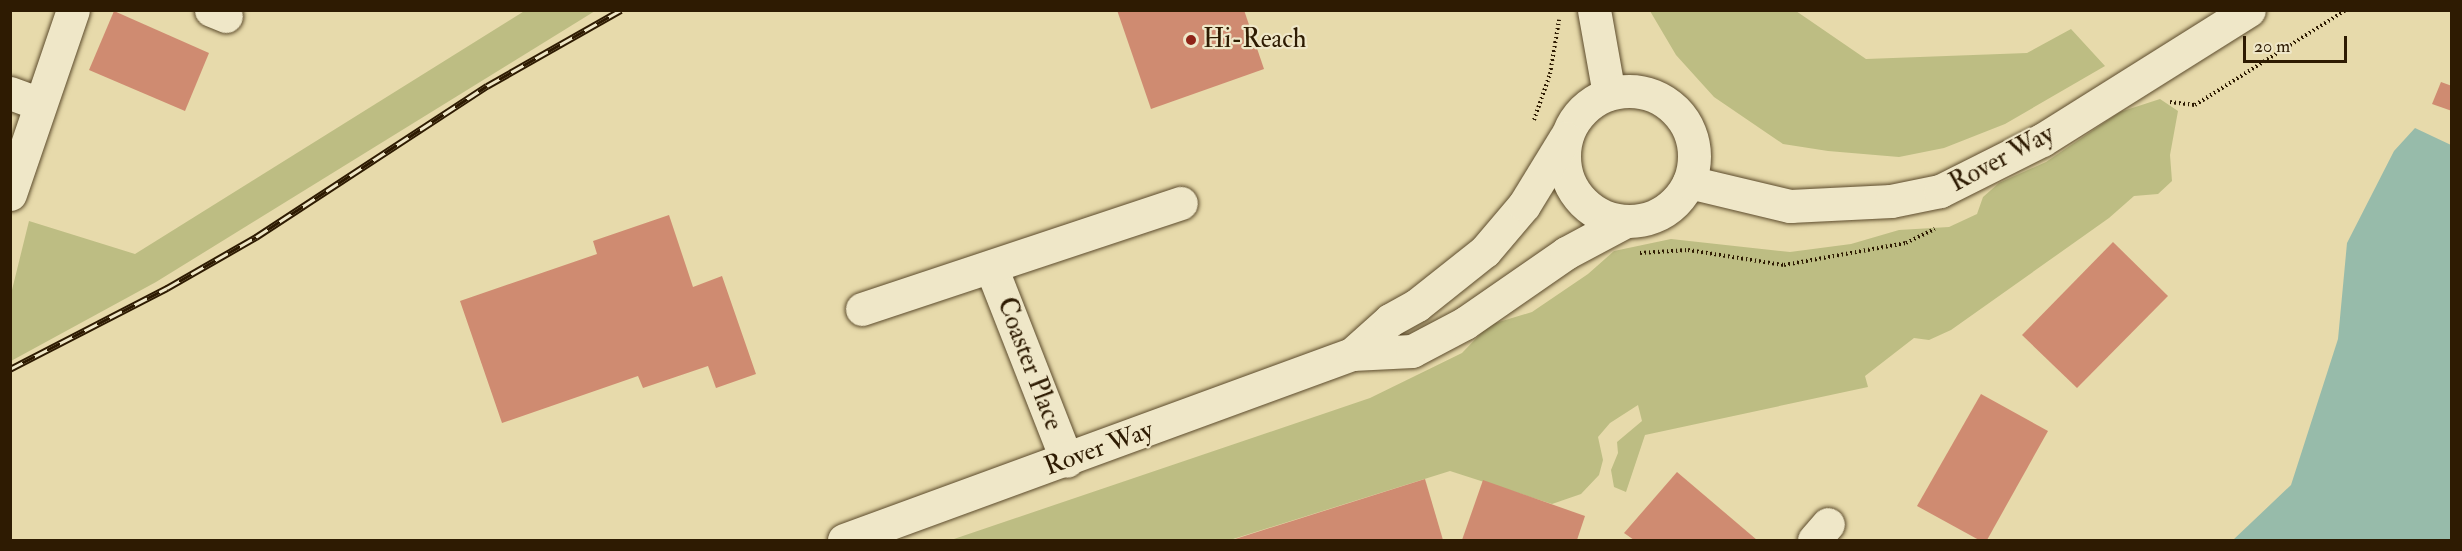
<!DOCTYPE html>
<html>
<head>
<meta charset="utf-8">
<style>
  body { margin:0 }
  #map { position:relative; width:2462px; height:551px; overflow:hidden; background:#e7daab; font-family:"IM FELL Double Pica",serif }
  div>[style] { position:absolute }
  .green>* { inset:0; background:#bdbd83 }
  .water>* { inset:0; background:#97bbaa }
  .building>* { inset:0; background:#cf8b71 }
  .path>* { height:4px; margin-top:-2px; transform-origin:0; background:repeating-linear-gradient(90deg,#2e1b02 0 1.5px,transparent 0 4.5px) }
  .roads { filter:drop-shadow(0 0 2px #5c4b2c) drop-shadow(0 0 2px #5c4b2c) }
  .minor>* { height:33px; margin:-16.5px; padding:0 16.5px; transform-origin:16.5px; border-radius:16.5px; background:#efe7c8 }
  .minor>.ring { margin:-16.5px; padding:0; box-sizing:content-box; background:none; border:33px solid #efe7c8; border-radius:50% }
  .rail>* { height:7px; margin-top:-3.5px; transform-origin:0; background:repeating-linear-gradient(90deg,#efe7c8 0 14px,#2e1b02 0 28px); box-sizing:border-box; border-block:2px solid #2e1b02 }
  .dots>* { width:16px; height:16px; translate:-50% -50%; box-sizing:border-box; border:3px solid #efe7c8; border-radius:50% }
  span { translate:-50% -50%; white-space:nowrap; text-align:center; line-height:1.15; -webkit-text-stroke:4.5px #efe7c8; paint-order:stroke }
  .poi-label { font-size:26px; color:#2e1b02 }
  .left { translate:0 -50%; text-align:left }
  .street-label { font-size:26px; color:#2e1b02 }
  .frame { position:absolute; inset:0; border:12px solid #2e1b02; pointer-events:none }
  .scale { position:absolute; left:2243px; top:36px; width:104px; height:27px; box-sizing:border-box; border:3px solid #2e1b02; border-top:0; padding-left:8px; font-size:18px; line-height:21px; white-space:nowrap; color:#2e1b02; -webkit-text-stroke:4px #efe7c8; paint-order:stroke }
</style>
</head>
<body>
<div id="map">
  <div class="green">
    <div style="clip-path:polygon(526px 10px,595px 11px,156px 282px,11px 361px,11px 294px,29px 221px,135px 254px)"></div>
    <div style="clip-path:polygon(1650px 11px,1796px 11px,1866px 59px,2027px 53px,2071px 29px,2105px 66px,2005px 124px,1944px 148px,1899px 157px,1828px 151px,1783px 144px,1714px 97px,1676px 55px)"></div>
    <div style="clip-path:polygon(2160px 99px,2178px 111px,2170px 155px,2172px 181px,2158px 194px,2134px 196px,2109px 218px,1951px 330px,1929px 340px,1914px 338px,1865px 376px,1868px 387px,1645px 435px,1626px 492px,1614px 487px,1611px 470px,1618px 453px,1617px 442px,1642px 421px,1638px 405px,1610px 423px,1598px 437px,1603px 460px,1599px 475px,1581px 494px,1552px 504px,1450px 471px,1230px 540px,951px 540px,1370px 398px,1462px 353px,1489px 325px,1532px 312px,1588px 274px,1614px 251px,1671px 239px,1790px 252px,1851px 244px,1899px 230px,1949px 227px,1977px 214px,1983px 197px,1999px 183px,2046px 162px,2120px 112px)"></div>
  </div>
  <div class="water">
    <div style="clip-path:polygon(2415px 128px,2451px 145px,2451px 540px,2233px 540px,2291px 485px,2338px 339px,2347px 243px,2394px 151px)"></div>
  </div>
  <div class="building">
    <div style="clip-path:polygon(1117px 10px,1244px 10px,1264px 69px,1151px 109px)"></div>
    <div style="clip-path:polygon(114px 11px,209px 53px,185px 111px,89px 70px)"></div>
    <div style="clip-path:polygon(2441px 82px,2452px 86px,2452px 111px,2432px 104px)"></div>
    <div style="clip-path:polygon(669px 215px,693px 287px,722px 276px,756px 374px,716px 388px,708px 366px,643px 388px,638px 376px,502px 423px,460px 301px,597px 254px,593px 241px)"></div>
    <div style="clip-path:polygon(2113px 242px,2168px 296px,2077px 388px,2022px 335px)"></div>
    <div style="clip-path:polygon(1981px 394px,2048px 431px,1987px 540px,1979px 540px,1917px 506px)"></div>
    <div style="clip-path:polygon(1677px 472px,1757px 540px,1634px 540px,1624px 533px)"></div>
    <div style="clip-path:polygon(1425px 479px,1443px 540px,1232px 540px)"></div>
    <div style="clip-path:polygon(1483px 480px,1585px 516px,1577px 540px,1462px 540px)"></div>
  </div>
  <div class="path">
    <div style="left:2170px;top:102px;width:25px;rotate:7deg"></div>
    <div style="left:2195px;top:105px;width:178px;rotate:-32.2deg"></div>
    <div style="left:1534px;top:120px;width:49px;rotate:-70.8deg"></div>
    <div style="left:1550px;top:74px;width:55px;rotate:-80.5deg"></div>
    <div style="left:1640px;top:253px;width:48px;rotate:-3.6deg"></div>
    <div style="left:1688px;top:250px;width:97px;rotate:8.9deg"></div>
    <div style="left:1784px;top:265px;width:124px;rotate:-10.2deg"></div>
    <div style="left:1906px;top:243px;width:32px;rotate:-26deg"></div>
  </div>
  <div class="roads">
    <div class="minor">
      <div style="left:211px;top:10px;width:16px;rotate:22deg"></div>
      <div style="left:1594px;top:10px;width:85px;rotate:79.9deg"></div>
      <div class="ring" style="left:1564px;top:91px;width:97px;height:97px"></div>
      <div style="left:10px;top:93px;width:32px;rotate:20deg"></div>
      <div style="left:1689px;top:182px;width:104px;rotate:13.4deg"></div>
      <div style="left:1790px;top:206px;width:101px;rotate:-2.8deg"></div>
      <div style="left:1891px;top:201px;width:50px;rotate:-11.5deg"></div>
      <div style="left:1940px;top:191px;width:114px;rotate:-26.6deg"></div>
      <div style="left:2042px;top:140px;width:244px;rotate:-32.1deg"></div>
      <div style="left:10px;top:194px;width:194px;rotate:-71.1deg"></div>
      <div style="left:991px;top:267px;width:208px;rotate:68.6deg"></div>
      <div style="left:862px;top:309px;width:336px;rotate:-18.4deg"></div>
      <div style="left:1352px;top:354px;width:51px;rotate:-41.8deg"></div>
      <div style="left:1390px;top:320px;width:31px;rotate:-29deg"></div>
      <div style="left:1417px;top:305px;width:87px;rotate:-38.5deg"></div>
      <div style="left:1485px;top:251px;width:60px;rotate:-49.7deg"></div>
      <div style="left:1524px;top:205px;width:79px;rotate:-58.5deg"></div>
      <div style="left:844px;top:540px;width:541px;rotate:-20.11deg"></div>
      <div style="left:1352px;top:354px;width:60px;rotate:-2.9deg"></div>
      <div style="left:1412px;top:351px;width:60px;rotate:-27.8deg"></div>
      <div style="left:1465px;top:323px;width:123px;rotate:-34.7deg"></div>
      <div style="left:1566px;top:253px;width:66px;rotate:-28.1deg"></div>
      <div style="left:1814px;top:540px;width:21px;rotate:-49deg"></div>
    </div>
  </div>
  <div class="rail">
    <div style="left:10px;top:369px;width:177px;rotate:-27.3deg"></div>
    <div style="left:167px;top:288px;width:103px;rotate:-29.8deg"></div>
    <div style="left:256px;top:237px;width:276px;rotate:-33.2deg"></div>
    <div style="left:487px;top:86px;width:154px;rotate:-29.6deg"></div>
  </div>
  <div class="dots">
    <div style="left:1191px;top:40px;background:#8f2418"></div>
  </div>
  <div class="poi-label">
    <span class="left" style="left:1203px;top:40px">Hi-Reach</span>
  </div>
  <div class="street-label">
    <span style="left:2002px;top:159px;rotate:-28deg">Rover Way</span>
    <span style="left:1029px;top:364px;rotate:69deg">Coaster Place</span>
    <span style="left:1099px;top:449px;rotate:-20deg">Rover Way</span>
  </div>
  <div class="frame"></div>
  <div class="scale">20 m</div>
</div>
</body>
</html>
